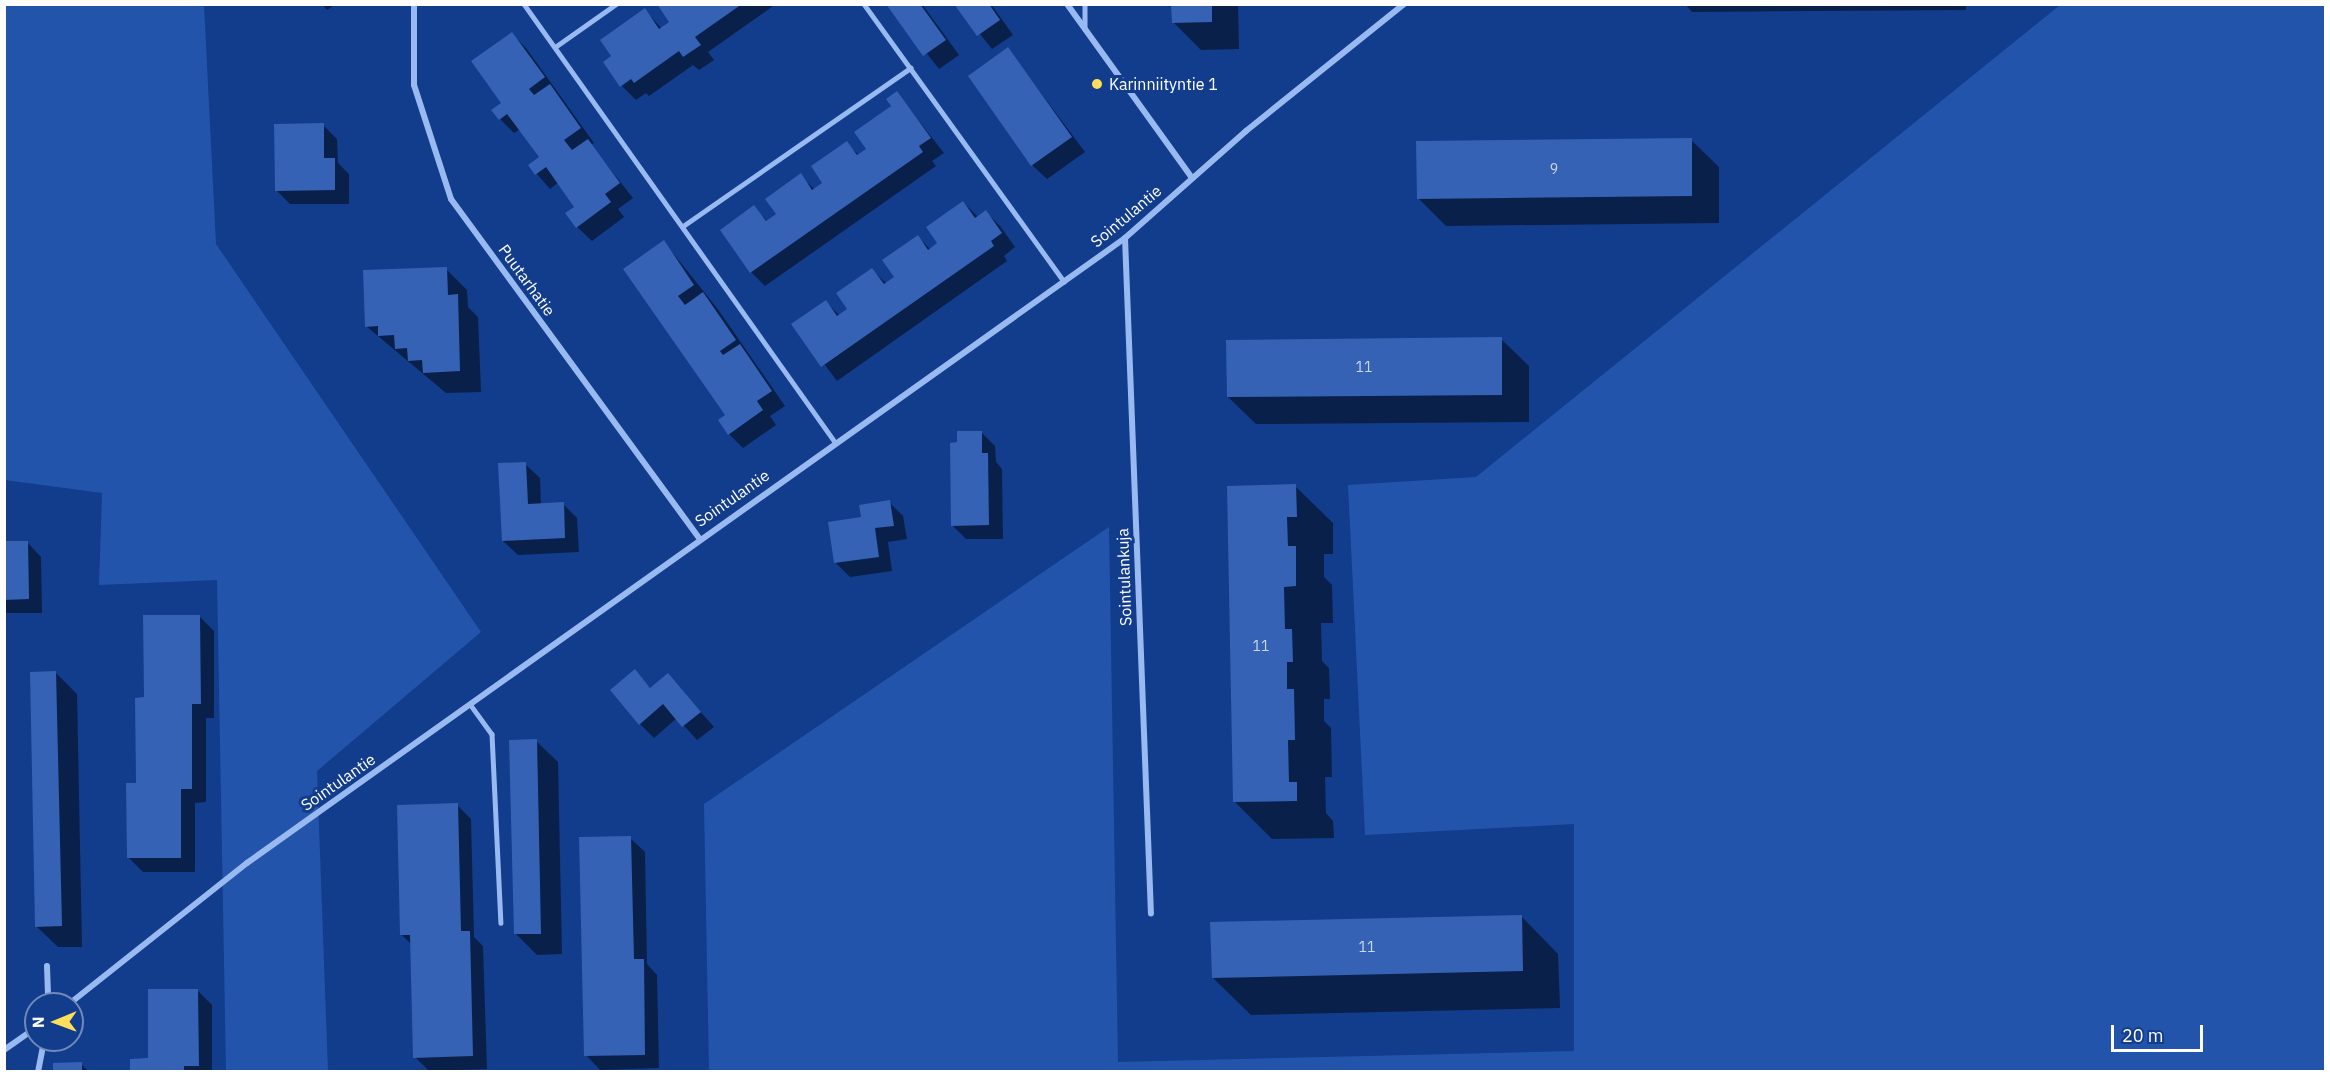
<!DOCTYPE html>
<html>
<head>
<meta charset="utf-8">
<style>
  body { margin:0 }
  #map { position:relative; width:2330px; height:1076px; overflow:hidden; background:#123c8c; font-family:"IBM Plex Sans",sans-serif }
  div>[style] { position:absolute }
  .green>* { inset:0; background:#2354ab }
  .shadow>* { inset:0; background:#0007 }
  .building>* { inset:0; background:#3562b4 }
  .lane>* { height:4.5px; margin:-2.25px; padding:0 2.25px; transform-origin:2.25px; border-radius:2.25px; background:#99b9f1 }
  .street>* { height:6px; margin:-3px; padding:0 3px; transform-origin:3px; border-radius:3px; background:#99b9f1 }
  .dots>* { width:16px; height:16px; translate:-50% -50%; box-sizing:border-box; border:3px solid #123c8c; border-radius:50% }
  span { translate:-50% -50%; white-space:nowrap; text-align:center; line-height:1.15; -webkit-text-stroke:6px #123c8c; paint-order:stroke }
  .number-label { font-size:14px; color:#ccd8ec }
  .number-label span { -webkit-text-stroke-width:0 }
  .poi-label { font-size:16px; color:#fff }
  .left { translate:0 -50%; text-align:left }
  .street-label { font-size:16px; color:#fff }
  .frame { position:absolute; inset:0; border:6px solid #fff; pointer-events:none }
  .north { position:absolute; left:24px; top:992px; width:60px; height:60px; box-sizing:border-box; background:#123c8c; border:2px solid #718aba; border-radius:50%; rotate:269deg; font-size:16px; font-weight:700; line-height:24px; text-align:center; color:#fff }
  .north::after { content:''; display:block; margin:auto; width:21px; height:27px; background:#ffde5a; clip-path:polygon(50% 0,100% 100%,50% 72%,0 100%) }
  .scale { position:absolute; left:2111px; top:1025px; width:92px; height:27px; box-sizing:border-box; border:3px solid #fff; border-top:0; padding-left:8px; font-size:18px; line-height:21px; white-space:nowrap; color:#fff; -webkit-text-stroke:4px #123c8c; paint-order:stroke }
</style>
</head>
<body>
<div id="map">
  <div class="green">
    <div style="clip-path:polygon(5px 5px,204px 5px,216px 244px,481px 632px,317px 771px,328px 1071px,226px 1071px,217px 580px,99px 585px,102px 493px,5px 480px)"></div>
    <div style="clip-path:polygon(2060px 5px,2325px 5px,2325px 1071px,709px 1071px,704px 804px,1109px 527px,1118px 1062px,1574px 1051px,1574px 824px,1365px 835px,1348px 485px,1476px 477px)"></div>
  </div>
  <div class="shadow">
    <div style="clip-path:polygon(322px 4px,336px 4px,327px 10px)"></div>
    <div style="clip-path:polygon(659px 4px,776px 4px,708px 52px,714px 60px,699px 70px,693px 65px,649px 96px,646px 93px,636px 100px,622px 86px,613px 57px,645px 10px,662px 29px,672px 23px)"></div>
    <div style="clip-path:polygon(888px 4px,922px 4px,959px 55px,939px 69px)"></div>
    <div style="clip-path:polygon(956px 4px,991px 4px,1013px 35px,992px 49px)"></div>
    <div style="clip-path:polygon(1157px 4px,1238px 4px,1239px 49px,1201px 50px,1173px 22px,1173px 7px)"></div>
    <div style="clip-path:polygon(1685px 4px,1966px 4px,1966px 10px,1692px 12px)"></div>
    <div style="clip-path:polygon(512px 34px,526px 48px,594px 143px,591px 145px,633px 198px,618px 209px,624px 217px,592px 241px,577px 227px,576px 207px,559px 182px,550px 189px,530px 166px,541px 157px,520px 129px,514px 133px,500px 119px)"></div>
    <div style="clip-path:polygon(1008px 49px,1085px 152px,1047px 179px,1032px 165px)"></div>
    <div style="clip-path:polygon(897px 93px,944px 153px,932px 161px,936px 166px,765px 286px,751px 272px,754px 207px,768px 222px,778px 215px,800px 175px,815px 190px,824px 183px,846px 143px,859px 155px,868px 149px)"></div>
    <div style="clip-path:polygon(323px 125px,337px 139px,338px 163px,349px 174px,349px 204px,290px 204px,276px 190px)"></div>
    <div style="clip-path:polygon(1691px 140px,1719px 167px,1719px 223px,1446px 226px,1418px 198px)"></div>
    <div style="clip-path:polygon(963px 202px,978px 217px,986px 212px,1000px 226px,1015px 247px,1004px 256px,1007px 261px,837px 381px,794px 324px,826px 302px,840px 316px,850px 309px,872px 270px,887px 284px,896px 278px,918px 237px,931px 250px,940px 244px)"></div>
    <div style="clip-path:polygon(664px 242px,717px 308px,785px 406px,770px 416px,776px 425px,743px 448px,729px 434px,727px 416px,625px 269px)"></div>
    <div style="clip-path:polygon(446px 269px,467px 290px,468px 307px,478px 317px,481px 392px,446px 393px,366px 326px)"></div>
    <div style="clip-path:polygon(1501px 339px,1529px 366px,1529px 422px,1256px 424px,1228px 397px)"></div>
    <div style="clip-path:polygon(981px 432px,995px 446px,996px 462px,1002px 469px,1003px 539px,966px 539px,952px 525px,958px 444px)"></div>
    <div style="clip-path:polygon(525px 464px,540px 478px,541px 505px,563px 504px,577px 518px,579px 552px,518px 555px,503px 541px)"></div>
    <div style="clip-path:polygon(1295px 486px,1333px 523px,1333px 554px,1324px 554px,1324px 577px,1332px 585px,1333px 623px,1321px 623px,1322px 661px,1329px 668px,1330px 699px,1324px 699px,1324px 721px,1331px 728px,1332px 777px,1325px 777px,1326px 813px,1333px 821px,1334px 838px,1272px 839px,1235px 802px,1228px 487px)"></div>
    <div style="clip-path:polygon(889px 502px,903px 516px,907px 539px,888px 542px,892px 571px,850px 577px,835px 562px)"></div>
    <div style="clip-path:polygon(27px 542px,41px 557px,42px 613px,4px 613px,4px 543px)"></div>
    <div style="clip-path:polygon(199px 616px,214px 631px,214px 718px,206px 718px,206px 802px,195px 803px,195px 872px,143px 872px,129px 858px,146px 699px)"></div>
    <div style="clip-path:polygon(635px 671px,651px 689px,668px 675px,714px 727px,697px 740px,677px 718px,654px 738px,640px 724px)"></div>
    <div style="clip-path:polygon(56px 673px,77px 694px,82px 947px,58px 947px,36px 926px)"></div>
    <div style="clip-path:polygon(536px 741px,558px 762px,562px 954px,537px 955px,516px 934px)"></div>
    <div style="clip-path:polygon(457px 805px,471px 819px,474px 937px,483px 946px,487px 1069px,429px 1071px,415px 1057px,412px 945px,402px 935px)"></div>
    <div style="clip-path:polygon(630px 838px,645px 852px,647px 964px,657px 975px,659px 1068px,600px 1070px,586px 1055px)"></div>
    <div style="clip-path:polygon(1521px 916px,1558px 954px,1560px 1008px,1251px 1015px,1213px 978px)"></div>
    <div style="clip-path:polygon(197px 990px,212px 1005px,212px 1072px,132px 1072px,150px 1060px)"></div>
    <div style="clip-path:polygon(81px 1064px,89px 1072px,54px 1072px)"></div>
  </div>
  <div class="building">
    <div style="clip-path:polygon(657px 4px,742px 4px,695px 37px,701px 45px,683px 57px,679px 51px,634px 83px,631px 79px,620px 87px,603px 62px,611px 56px,600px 40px,645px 8px,659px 29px,669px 22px)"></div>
    <div style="clip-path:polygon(886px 4px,920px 4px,946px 40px,923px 56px)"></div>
    <div style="clip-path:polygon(954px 4px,989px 4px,1000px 20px,977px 36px)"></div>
    <div style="clip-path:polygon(1171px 5px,1212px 5px,1212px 22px,1172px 23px)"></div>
    <div style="clip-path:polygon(512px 32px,545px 77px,529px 89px,534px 95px,550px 84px,581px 128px,564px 140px,572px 150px,588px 139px,620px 183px,605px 194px,611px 202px,576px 228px,565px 213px,574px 207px,546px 167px,535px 175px,528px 165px,539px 157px,507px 114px,499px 120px,491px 110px,501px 103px,471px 61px)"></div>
    <div style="clip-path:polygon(1008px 47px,1072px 137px,1031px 166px,968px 76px)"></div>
    <div style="clip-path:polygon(897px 91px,931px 138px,919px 146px,923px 152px,750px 273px,720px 230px,754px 205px,766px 221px,776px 214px,765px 199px,801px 173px,812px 190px,822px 183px,811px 166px,847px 141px,857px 155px,866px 149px,854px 132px,891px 106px,886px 99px)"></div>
    <div style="clip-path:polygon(324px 123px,324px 158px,335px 158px,335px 190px,275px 191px,274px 124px)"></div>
    <div style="clip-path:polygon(1692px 138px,1692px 196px,1417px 199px,1416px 141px)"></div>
    <div style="clip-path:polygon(963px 201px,975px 218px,986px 210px,1002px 233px,991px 241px,994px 246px,821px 367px,791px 324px,826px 300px,837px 316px,847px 309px,836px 293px,872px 268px,884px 284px,894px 277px,882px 260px,918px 235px,928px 250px,937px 243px,926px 227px)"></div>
    <div style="clip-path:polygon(664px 240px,694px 285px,678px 296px,685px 305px,703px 292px,736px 340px,720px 351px,723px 355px,740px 344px,772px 391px,757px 401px,763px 410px,728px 435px,718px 420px,725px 415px,623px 269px)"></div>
    <div style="clip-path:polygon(447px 267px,448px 295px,458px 294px,460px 371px,423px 373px,422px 360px,408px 361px,407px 348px,395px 349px,394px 335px,378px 336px,378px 326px,365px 327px,363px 270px)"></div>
    <div style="clip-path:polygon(1502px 337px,1502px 395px,1227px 397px,1226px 340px)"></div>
    <div style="clip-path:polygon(957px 431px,982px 431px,982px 453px,988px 453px,989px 525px,951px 526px,950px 443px,957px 442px)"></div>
    <div style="clip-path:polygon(526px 462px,528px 504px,564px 502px,565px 538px,502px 541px,498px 463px)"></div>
    <div style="clip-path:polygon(1296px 484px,1297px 517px,1287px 517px,1288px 546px,1296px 546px,1296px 586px,1284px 587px,1285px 629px,1292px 629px,1293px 662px,1287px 662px,1287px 689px,1294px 689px,1295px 740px,1288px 740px,1289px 782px,1297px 782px,1297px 801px,1233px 802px,1227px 486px)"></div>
    <div style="clip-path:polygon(890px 500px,894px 526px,875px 528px,879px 557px,834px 563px,828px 522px,861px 517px,859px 505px)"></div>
    <div style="clip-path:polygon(4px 541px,28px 541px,29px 599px,4px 600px)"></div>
    <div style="clip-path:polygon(143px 615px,200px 615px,201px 704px,192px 704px,192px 789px,181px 789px,181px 858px,127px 858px,126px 783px,136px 783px,135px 698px,144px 697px)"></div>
    <div style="clip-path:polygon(635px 669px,650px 688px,668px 673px,701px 712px,682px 727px,663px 704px,639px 725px,610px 690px)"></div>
    <div style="clip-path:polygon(56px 671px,62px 926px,35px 927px,30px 672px)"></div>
    <div style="clip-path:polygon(537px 739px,541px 934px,514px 934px,509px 740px)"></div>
    <div style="clip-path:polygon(458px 803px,461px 931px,470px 931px,473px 1056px,413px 1058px,410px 935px,400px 935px,397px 805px)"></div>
    <div style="clip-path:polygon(631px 836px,634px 959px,644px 959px,645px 1055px,584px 1056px,579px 837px)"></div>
    <div style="clip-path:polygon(1522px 915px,1523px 971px,1212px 978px,1210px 922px)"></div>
    <div style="clip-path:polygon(148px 989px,198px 989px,199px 1066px,184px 1066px,184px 1072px,130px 1072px,130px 1059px,148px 1058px)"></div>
    <div style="clip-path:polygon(82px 1062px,82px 1072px,53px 1072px,53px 1063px)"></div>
  </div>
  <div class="lane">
    <div style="left:524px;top:4px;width:537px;rotate:54.62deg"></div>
    <div style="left:864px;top:4px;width:342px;rotate:54.2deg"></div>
    <div style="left:1085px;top:4px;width:25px;rotate:90deg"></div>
    <div style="left:555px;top:47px;width:75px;rotate:-35.2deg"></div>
    <div style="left:683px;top:226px;width:277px;rotate:-34.8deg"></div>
    <div style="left:470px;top:704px;width:37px;rotate:54deg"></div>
    <div style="left:492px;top:734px;width:189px;rotate:87.3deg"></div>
  </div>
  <div class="street">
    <div style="left:414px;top:4px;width:81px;rotate:90deg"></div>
    <div style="left:414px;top:85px;width:120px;rotate:72deg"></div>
    <div style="left:451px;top:199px;width:420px;rotate:53.8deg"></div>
    <div style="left:1067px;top:4px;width:214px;rotate:54.3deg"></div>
    <div style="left:1125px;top:238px;width:676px;rotate:87.8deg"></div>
    <div style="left:47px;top:966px;width:38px;rotate:88deg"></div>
    <div style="left:69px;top:1004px;width:227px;rotate:-38.4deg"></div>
    <div style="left:247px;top:863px;width:1078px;rotate:-35.44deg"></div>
    <div style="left:1125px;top:238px;width:162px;rotate:-41.5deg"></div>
    <div style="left:1246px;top:131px;width:203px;rotate:-38.8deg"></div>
    <div style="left:4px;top:1050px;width:39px;rotate:-35deg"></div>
    <div style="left:38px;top:1072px;width:33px;rotate:-79deg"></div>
  </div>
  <div class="dots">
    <div style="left:1097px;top:84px;background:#ffde5a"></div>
  </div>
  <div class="number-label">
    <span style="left:1554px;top:169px">9</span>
    <span style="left:1364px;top:367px">11</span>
    <span style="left:1261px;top:646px">11</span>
    <span style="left:1367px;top:947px">11</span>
  </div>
  <div class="poi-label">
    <span class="left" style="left:1109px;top:84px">Karinniityntie 1</span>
  </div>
  <div class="street-label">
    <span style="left:1126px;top:216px;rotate:-40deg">Sointulantie</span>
    <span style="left:527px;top:280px;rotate:54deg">Puutarhatie</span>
    <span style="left:732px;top:498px;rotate:-35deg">Sointulantie</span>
    <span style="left:1124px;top:577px;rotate:-92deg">Sointulankuja</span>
    <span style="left:338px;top:782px;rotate:-35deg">Sointulantie</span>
  </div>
  <div class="frame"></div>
  <div class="north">N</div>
  <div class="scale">20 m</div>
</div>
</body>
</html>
